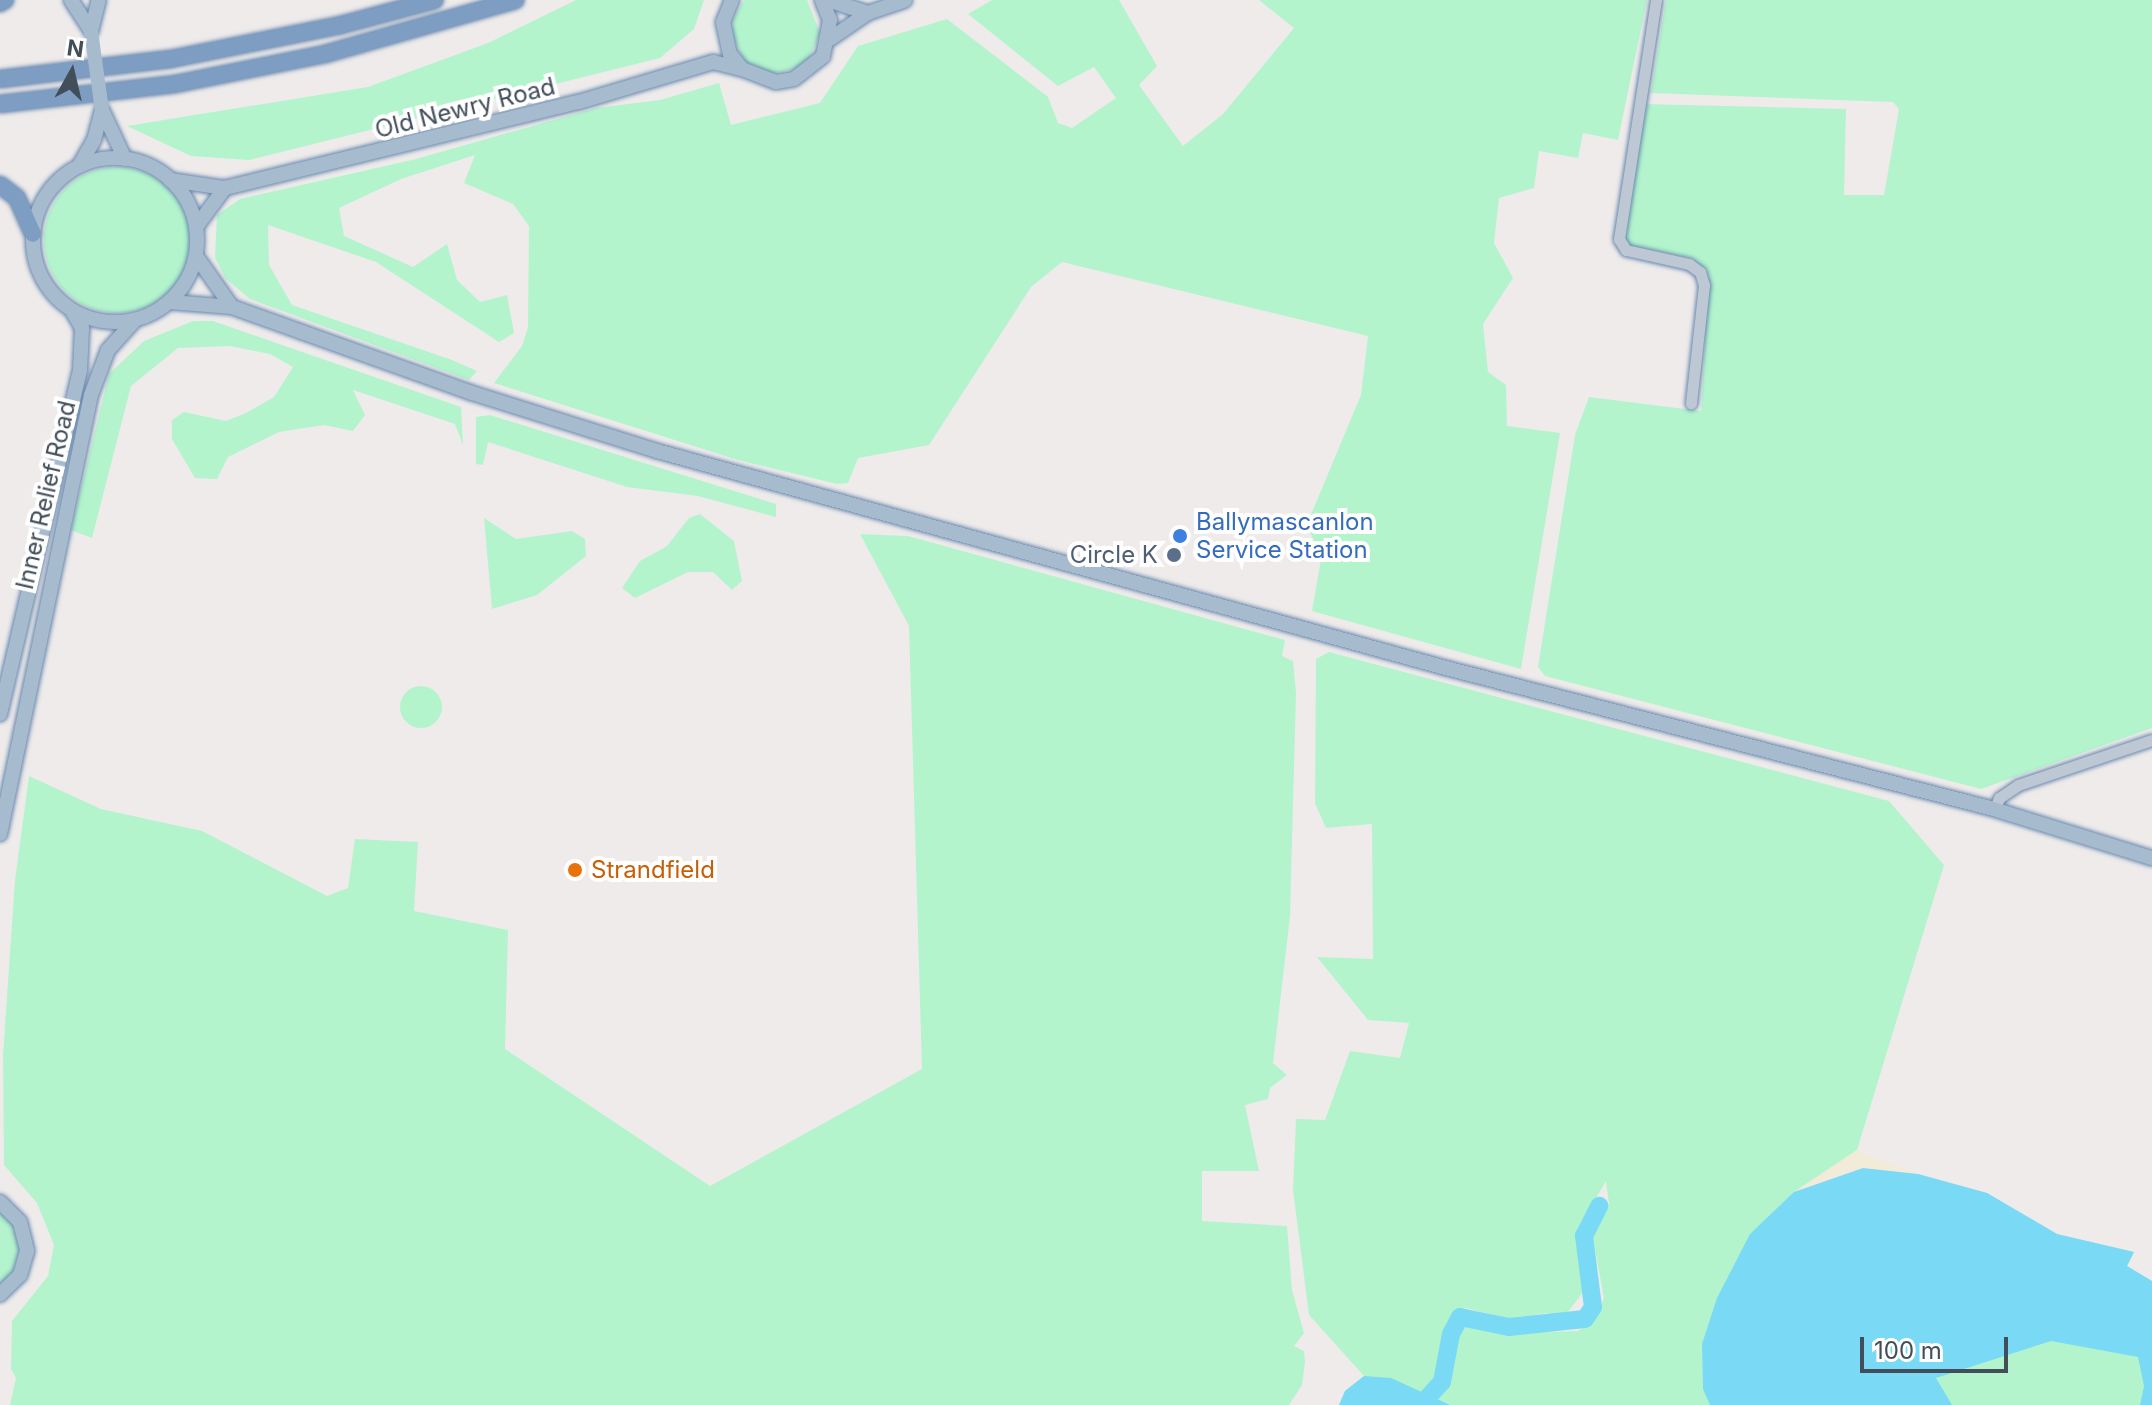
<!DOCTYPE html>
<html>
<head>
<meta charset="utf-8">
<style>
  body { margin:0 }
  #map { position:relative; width:2152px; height:1405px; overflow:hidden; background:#efebeb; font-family:Inter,sans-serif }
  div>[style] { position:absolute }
  .green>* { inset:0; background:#b3f4cd }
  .round { border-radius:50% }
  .sand>* { inset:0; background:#f3ebd9 }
  .water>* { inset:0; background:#7adaf6 }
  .river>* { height:18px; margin:-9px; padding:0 9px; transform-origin:9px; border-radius:9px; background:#7adaf6 }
  .roads { filter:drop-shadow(0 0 2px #6888ae) drop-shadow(0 0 2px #6888ae) }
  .minor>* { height:11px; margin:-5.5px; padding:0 5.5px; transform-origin:5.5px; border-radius:5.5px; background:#bdc8d4 }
  .major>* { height:14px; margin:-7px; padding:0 7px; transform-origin:7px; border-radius:7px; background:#a7bbcf }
  .major>.ring { margin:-7px; padding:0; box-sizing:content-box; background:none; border:14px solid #a7bbcf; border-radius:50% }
  .highway>* { height:16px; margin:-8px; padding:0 8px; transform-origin:8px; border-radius:8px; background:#7d9dc2 }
  .major-bridge>* { height:14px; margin:-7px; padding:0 7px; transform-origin:7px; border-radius:7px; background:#a7bbcf }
  .dots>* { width:22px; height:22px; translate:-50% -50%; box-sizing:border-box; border:4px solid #fff; border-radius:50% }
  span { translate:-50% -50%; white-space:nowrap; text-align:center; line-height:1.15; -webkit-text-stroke:8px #fff; paint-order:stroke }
  .street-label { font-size:24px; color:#424f5b }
  .shop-label { font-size:24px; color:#366cbe }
  .left { translate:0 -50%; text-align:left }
  .service-label { font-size:24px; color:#4e5e75 }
  .right { translate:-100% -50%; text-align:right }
  .food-label { font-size:24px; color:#c56008 }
  .north { position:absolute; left:32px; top:32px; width:80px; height:80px; -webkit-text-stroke:6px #fff; paint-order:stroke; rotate:8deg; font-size:22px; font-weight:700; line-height:32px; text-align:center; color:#424f5b }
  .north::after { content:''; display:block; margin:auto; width:28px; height:36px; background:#424f5b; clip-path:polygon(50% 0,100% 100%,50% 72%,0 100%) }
  .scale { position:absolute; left:1860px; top:1337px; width:148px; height:36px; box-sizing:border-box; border:4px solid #424f5b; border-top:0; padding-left:10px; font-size:24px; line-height:28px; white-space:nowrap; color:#424f5b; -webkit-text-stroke:6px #fff; paint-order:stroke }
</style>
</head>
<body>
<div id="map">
  <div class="green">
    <div style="clip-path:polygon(576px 0,704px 0,694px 29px,660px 58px,249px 160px,191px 156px,127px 126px,368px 87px,488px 43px)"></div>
    <div style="clip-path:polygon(744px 0,807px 0,820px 33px,809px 59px,798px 68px,770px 74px,744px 61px,732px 35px,733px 20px)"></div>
    <div style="clip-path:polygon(992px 0,1119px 0,1157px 66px,1139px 85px,1183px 146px,1223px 114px,1294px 28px,1259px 0,1647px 0,1618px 140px,1583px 133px,1578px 158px,1539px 151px,1534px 188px,1499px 198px,1494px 243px,1513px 278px,1483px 324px,1488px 372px,1506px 385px,1507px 426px,1560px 433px,1521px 669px,1312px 611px,1321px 559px,1307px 524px,1361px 395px,1368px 336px,1062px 262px,1031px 287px,929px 445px,858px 458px,848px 483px,837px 484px,738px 460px,494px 383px,522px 346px,528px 327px,529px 226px,513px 204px,464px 183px,475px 155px,401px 179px,339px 208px,344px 236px,413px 267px,447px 244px,457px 280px,480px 302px,507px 295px,514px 333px,499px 342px,376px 262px,268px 225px,269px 265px,292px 305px,452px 360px,477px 371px,469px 380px,250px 299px,226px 279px,215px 258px,217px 215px,240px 199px,416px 159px,596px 108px,660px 100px,719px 83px,731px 125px,820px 103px,858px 46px,947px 19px,1048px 97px,1058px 123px,1072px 128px,1116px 98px,1094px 67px,1058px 86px,968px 14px)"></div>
    <div style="clip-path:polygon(1666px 0,2152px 0,2152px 728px,1981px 789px,1545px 676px,1538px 667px,1575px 435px,1589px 397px,1701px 411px,1709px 275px,1691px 258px,1629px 245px,1624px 239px,1643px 104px,1846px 109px,1844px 195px,1884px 195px,1899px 109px,1893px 102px,1651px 93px)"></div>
    <div class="round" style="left:44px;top:167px;width:146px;height:146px"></div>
    <div style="clip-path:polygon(193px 321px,213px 321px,461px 407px,463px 445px,455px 424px,353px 390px,365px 415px,353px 431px,324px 425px,279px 432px,228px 457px,217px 479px,195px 478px,172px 439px,172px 420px,184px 412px,226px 421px,246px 413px,274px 397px,293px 367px,270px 354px,230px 346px,178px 348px,131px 386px,92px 538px,71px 530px,109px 374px,144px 341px)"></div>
    <div style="clip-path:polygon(490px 415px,776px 504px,776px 517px,698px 496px,627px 487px,488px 442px,483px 465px,476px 464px,476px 417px)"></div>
    <div style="clip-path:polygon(700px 514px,734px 541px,742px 581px,732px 590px,713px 572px,688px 572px,635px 598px,622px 588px,640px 561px,667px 546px,689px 518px)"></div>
    <div style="clip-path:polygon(484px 518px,516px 539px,572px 531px,585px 539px,586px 556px,537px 595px,492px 609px)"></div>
    <div style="clip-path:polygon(860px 534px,908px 536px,1285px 640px,1282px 656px,1293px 661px,1296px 693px,1290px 916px,1273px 1063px,1287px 1075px,1270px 1088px,1268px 1099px,1245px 1105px,1259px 1171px,1202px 1171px,1202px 1221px,1287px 1226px,1292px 1290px,1304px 1333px,1294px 1346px,1304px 1351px,1305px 1362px,1302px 1385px,1289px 1405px,10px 1405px,16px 1378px,11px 1369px,12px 1321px,48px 1276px,54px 1245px,37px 1203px,4px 1165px,3px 1055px,15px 880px,29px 776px,101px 809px,202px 831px,327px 896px,348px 888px,355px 839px,418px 842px,414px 911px,508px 930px,505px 1049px,710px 1186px,922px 1069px,909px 626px)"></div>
    <div style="clip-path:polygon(1329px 652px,1889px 801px,1944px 865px,1857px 1150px,1798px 1190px,1918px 1174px,1987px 1193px,2057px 1234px,2134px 1252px,2127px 1266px,2152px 1281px,1792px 1405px,1430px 1405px,1449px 1380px,1455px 1335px,1464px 1322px,1513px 1333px,1578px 1331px,1594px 1321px,1604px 1298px,1592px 1234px,1609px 1204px,1606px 1181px,1580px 1226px,1586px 1288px,1565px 1316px,1546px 1313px,1511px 1319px,1465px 1308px,1450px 1324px,1437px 1374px,1412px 1405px,1339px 1405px,1345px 1391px,1364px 1376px,1309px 1315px,1293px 1190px,1296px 1119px,1325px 1120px,1350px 1051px,1400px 1058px,1409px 1023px,1368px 1020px,1317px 957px,1373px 959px,1372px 824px,1326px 828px,1315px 803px,1316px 659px)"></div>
    <div class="round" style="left:400px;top:686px;width:42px;height:42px"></div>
    <div style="clip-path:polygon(0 1212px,11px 1222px,20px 1248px,12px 1275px,0 1286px)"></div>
    <div style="clip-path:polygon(2029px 1308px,2152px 1357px,2143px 1405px,1829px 1405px)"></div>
  </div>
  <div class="sand">
    <div style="clip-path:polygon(1857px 1150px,1918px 1174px,1863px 1168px,1794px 1192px)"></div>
  </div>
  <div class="water">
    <div style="clip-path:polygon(1863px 1168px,1918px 1174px,1987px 1193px,2057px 1234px,2134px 1252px,2127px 1266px,2152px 1281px,2152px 1405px,2140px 1405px,2144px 1386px,2138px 1357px,2051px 1341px,1936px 1378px,1952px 1405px,1710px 1405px,1703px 1389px,1702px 1344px,1717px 1298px,1750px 1234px,1794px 1192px)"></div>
    <div style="clip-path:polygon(1364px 1376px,1391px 1378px,1450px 1405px,1339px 1405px,1345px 1391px)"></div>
  </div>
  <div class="river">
    <div style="left:1421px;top:1405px;width:31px;rotate:-48deg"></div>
    <div style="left:1442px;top:1382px;width:49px;rotate:-79.4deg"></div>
    <div style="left:1451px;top:1334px;width:19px;rotate:-62deg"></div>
    <div style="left:1460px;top:1317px;width:50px;rotate:11.5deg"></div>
    <div style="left:1509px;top:1327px;width:76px;rotate:-6deg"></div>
    <div style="left:1585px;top:1319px;width:14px;rotate:-56deg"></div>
    <div style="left:1593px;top:1307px;width:72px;rotate:-97.2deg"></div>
    <div style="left:1584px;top:1236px;width:34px;rotate:-63deg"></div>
  </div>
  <div class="roads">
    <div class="minor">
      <div style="left:1656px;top:0;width:242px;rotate:98.8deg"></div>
      <div style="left:1619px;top:239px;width:13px;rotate:58deg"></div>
      <div style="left:1626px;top:250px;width:65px;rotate:12.5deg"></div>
      <div style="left:1689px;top:264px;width:14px;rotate:36deg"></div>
      <div style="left:1700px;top:272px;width:14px;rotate:73deg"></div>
      <div style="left:1704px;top:285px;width:119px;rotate:96.3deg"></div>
      <div style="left:1995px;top:809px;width:12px;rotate:-70deg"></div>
      <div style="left:1999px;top:798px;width:23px;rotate:-34deg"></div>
      <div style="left:2018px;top:785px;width:141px;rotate:-18.6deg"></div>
    </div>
    <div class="major">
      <div style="left:71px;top:0;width:37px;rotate:57deg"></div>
      <div style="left:732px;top:0;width:24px;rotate:112deg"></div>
      <div style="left:723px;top:22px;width:33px;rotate:78deg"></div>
      <div style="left:730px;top:54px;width:19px;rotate:51deg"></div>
      <div style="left:742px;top:69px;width:36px;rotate:21deg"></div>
      <div style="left:776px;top:82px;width:18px;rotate:-9deg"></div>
      <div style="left:794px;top:79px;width:37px;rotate:-38deg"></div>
      <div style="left:823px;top:56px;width:37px;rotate:-79deg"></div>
      <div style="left:830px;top:20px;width:22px;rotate:-112deg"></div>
      <div style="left:828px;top:0;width:42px;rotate:18deg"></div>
      <div style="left:91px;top:31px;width:32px;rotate:-76deg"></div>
      <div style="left:830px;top:39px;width:46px;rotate:-34.4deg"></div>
      <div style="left:868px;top:13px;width:39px;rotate:-19deg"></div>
      <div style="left:102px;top:110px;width:54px;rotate:64.9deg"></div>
      <div class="ring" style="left:33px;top:158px;width:150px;height:150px"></div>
      <div style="left:79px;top:166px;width:30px;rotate:-60deg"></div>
      <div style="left:94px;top:140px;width:31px;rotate:-75deg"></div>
      <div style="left:170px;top:180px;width:56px;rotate:8.3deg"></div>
      <div style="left:225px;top:188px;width:364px;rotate:-13.7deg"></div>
      <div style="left:579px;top:102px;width:140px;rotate:-16.6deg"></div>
      <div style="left:713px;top:62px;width:30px;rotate:14deg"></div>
      <div style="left:196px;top:227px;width:49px;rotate:-53.4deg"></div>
      <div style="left:196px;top:256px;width:62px;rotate:54.8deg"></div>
      <div style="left:170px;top:302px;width:62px;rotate:4.6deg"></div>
      <div style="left:232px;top:307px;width:255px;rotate:19.7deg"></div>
      <div style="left:472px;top:393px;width:194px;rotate:17.4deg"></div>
      <div style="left:657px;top:451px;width:814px;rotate:15.38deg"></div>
      <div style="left:1442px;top:667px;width:566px;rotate:14.43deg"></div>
      <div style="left:1990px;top:808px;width:170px;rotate:17.2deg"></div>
      <div style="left:0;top:714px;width:352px;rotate:-76.9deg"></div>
      <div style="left:80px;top:371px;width:43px;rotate:-87.3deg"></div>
      <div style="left:82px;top:328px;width:20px;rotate:-120deg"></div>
      <div style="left:0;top:834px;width:448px;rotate:-78.3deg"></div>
      <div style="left:91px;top:395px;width:48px;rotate:-69.3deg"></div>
      <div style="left:108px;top:350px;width:40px;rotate:-48deg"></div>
      <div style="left:0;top:1202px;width:28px;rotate:45deg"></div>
      <div style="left:20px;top:1222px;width:30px;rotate:76deg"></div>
      <div style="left:27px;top:1251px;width:25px;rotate:106deg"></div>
      <div style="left:20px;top:1275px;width:28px;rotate:136deg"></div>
    </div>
    <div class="highway">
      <div style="left:0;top:3px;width:6px;rotate:-31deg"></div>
      <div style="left:0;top:79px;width:172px;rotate:-6.7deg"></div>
      <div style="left:171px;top:59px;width:173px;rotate:-11.3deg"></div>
      <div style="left:341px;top:25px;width:97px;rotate:-14.9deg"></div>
      <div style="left:0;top:104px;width:176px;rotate:-6.5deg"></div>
      <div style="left:175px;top:84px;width:153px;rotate:-11.3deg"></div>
      <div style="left:325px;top:54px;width:198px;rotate:-15.8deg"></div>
      <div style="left:0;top:185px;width:21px;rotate:37deg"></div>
      <div style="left:17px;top:198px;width:39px;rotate:66deg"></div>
    </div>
  </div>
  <div class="major-bridge">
    <div style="left:91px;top:31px;width:80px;rotate:82.1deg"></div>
  </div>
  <div class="dots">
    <div style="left:1180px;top:536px;background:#3f7fe0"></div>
    <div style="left:1174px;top:555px;background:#5c6f8a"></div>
    <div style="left:575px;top:870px;background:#e8710a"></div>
  </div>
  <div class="street-label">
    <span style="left:465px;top:108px;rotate:-14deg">Old Newry Road</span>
    <span style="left:46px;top:495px;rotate:-77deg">Inner Relief Road</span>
  </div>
  <div class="shop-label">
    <span class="left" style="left:1196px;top:536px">Ballymascanlon<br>Service Station</span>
  </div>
  <div class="service-label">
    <span class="right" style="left:1158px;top:555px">Circle K</span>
  </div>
  <div class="food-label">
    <span class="left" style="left:591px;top:870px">Strandfield</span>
  </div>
  <div class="north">N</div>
  <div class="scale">100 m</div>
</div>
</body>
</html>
